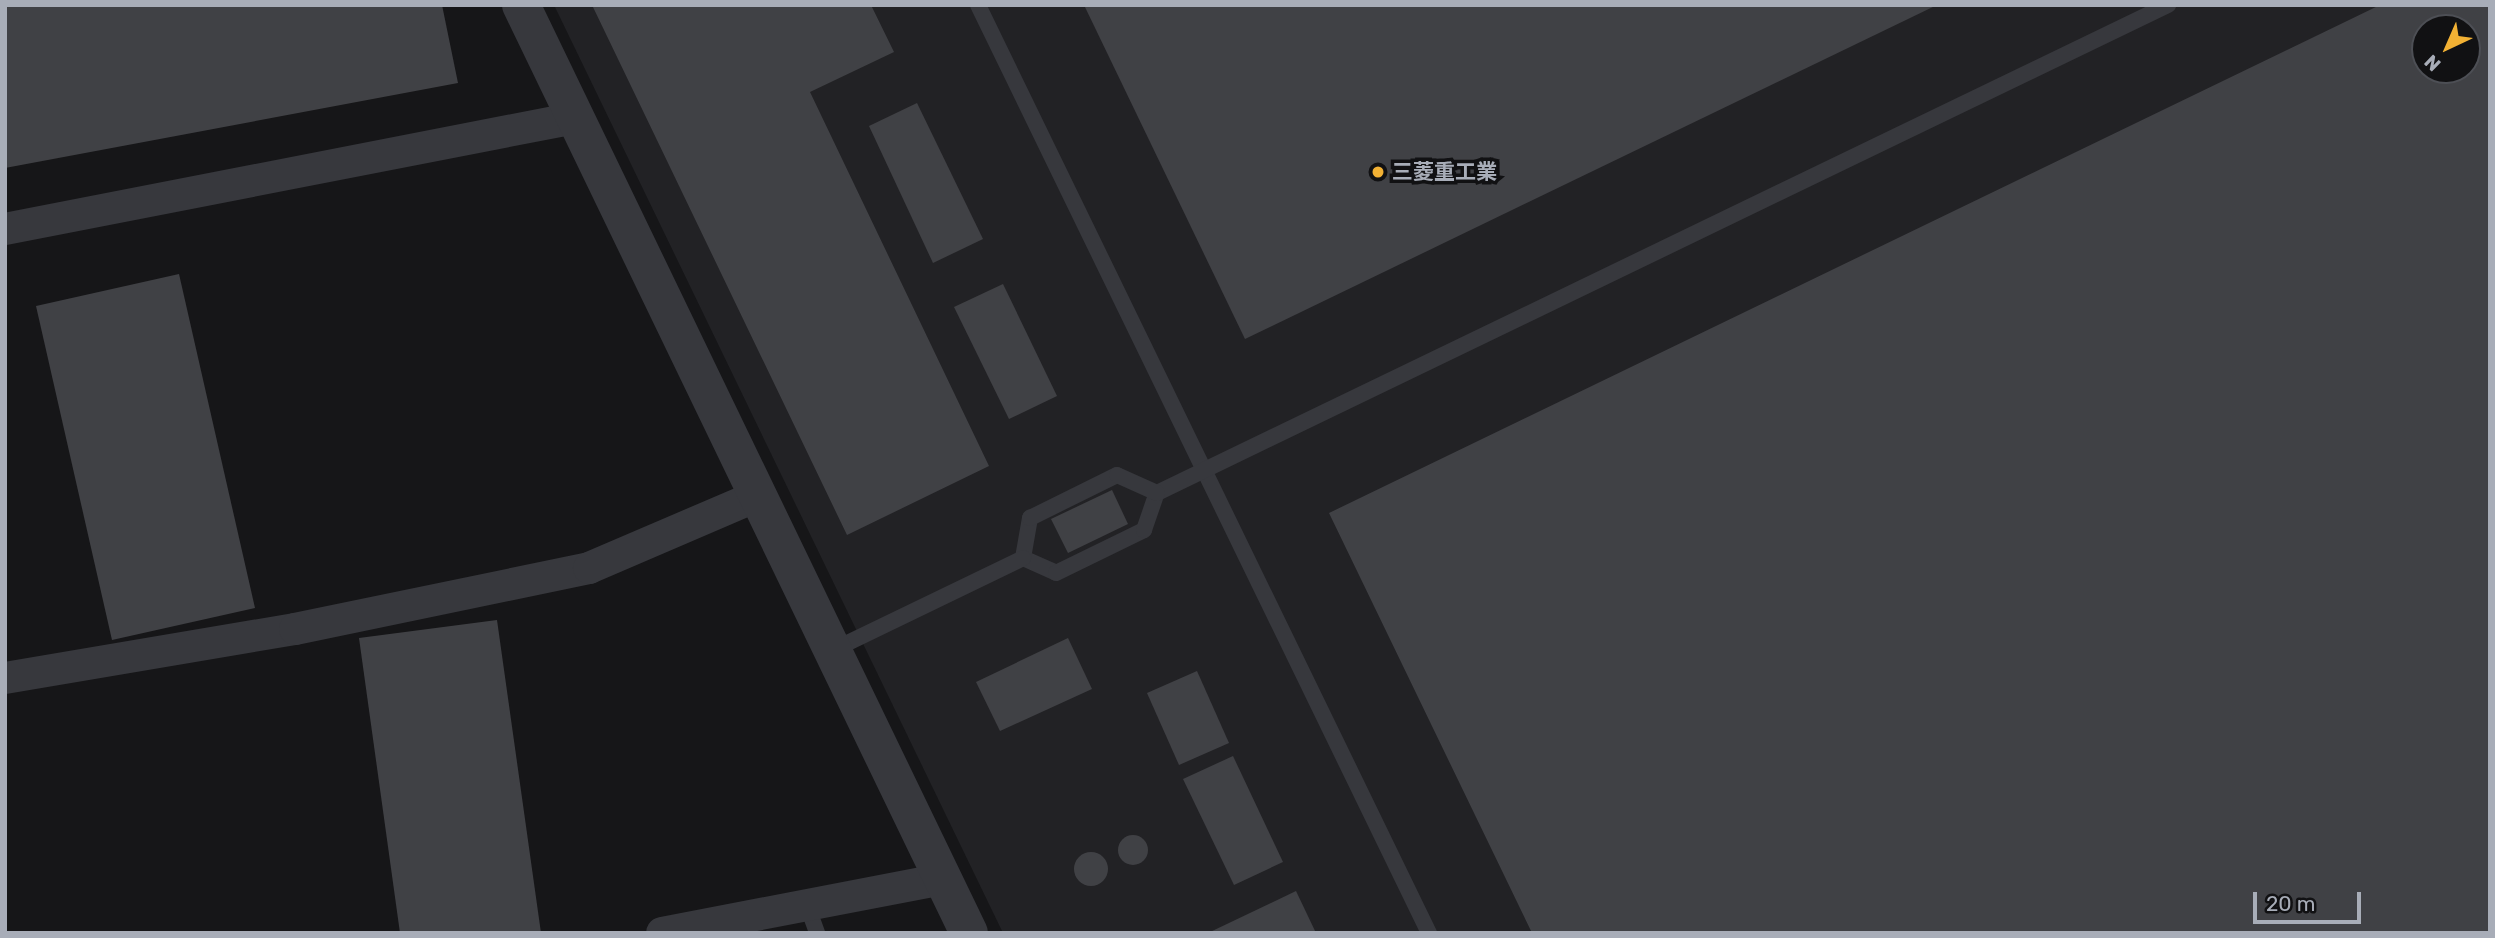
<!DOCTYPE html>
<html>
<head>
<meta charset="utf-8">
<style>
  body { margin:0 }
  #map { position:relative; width:2495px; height:938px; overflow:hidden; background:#161618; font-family:Rubik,"Noto Sans JP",sans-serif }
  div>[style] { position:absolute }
  .built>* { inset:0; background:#222225 }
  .building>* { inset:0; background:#404145 }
  .round { border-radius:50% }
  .service>* { height:16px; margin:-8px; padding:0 8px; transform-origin:8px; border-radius:8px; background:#37383d }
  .minor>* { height:32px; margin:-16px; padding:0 16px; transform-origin:16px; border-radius:16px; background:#37383d }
  .tertiary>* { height:38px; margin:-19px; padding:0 19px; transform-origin:19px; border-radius:19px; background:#37383d }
  .dots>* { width:19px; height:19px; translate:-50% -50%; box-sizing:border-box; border:4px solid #111113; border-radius:50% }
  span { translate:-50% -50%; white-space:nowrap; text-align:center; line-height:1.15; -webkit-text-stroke:7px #111113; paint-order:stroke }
  .poi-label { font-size:21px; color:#a8adb8; font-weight:700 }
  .left { translate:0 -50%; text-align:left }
  .frame { position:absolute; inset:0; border:7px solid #a8adb8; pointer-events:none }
  .north { position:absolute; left:2411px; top:14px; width:70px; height:70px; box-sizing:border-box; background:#111113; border:2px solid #4d4f55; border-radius:50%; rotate:224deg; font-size:19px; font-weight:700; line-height:28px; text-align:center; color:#a8adb8 }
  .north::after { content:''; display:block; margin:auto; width:24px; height:32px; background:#f2b134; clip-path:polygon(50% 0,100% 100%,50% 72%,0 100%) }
  .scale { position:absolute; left:2253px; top:892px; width:108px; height:32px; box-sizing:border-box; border:4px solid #a8adb8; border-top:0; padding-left:9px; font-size:21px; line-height:24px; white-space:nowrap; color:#a8adb8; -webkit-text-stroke:5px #111113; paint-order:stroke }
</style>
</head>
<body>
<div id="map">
  <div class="built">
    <div style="clip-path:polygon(evenodd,554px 5px,2490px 5px,2490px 933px,1003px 933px,554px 5px,2425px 28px,2467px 28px,2467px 70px,2425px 70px,2425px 28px)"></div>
  </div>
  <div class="building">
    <div style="clip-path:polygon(5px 5px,442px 5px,458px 83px,5px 168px)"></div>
    <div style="clip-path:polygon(592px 5px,871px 5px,894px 52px,810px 92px,989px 466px,847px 535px)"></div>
    <div style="clip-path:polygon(1084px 5px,1937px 5px,1245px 339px)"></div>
    <div style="clip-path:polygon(evenodd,2380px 5px,2490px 5px,2490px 933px,1532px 933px,1329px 513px,2380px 5px,2425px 28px,2467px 28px,2467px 70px,2425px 70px,2425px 28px)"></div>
    <div style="clip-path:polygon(917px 103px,983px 239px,933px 263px,869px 126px)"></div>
    <div style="clip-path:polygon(179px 274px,255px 608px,112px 640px,36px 306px)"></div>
    <div style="clip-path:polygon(1003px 284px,1057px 396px,1009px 419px,954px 307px)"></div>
    <div style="clip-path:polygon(1112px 490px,1128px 524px,1068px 553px,1051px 519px)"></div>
    <div style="clip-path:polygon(497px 620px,541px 933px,400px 933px,359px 638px)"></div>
    <div style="clip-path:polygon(1068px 638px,1092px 689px,1000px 731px,976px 682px)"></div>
    <div style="clip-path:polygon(1197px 671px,1229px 743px,1179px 765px,1147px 693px)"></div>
    <div style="clip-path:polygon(1233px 756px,1283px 862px,1234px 885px,1183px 779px)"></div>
    <div class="round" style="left:1118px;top:835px;width:30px;height:30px"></div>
    <div class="round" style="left:1074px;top:852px;width:34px;height:34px"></div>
    <div style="clip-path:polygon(1296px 891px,1316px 933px,1208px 933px)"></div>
  </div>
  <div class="service">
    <div style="left:978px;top:5px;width:1032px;rotate:64.08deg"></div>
    <div style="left:1023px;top:558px;width:36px;rotate:24deg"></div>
    <div style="left:1056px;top:573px;width:98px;rotate:-26deg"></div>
    <div style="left:1144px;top:530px;width:39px;rotate:-71deg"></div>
    <div style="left:1157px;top:493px;width:1123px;rotate:-25.77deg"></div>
    <div style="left:1023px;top:558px;width:41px;rotate:-80.1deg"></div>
    <div style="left:1030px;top:518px;width:97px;rotate:-26.3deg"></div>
    <div style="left:1117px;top:475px;width:44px;rotate:24.2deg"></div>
    <div style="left:833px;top:650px;width:211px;rotate:-25.8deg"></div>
    <div style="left:807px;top:905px;width:30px;rotate:70deg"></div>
  </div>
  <div class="minor">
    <div style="left:5px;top:229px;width:581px;rotate:-11.02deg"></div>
    <div style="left:5px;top:678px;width:294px;rotate:-9.6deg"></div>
    <div style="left:295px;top:629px;width:300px;rotate:-11.7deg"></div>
    <div style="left:589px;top:568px;width:183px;rotate:-23.2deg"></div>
    <div style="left:662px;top:933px;width:286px;rotate:-10.9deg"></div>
  </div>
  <div class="tertiary">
    <div style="left:521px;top:5px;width:1030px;rotate:64.23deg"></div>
  </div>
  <div class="dots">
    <div style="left:1378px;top:172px;background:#f2b134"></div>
  </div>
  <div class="poi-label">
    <span class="left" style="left:1392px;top:172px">三菱重工業</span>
  </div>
  <div class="frame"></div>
  <div class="north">N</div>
  <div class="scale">20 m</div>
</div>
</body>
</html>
